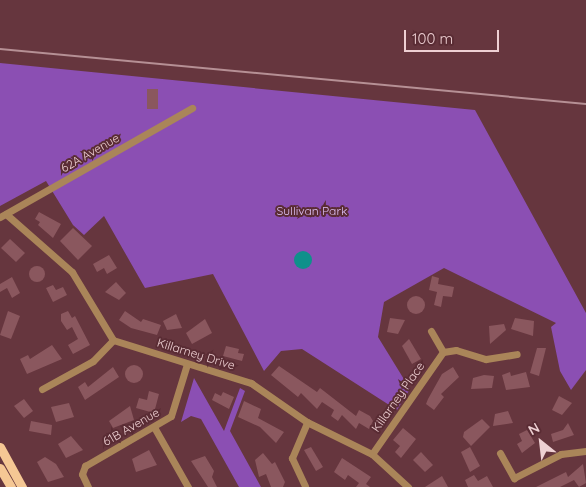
<!DOCTYPE html>
<html>
<head>
<meta charset="utf-8">
<style>
  body { margin:0 }
  #map { position:relative; width:586px; height:487px; overflow:hidden; background:#66363e; font-family:Quicksand,sans-serif }
  div>[style] { position:absolute }
  .green>* { inset:0; background:#8b4fb3 }
  .water>* { inset:0; background:#0f908b }
  .round { border-radius:50% }
  .building>* { inset:0; background:#8a575e }
  .minor>* { height:7px; margin:-3.5px; padding:0 3.5px; transform-origin:3.5px; border-radius:3.5px; background:#aa8559 }
  .major>* { height:9px; margin:-4.5px; padding:0 4.5px; transform-origin:4.5px; border-radius:4.5px; background:#f5c794 }
  .rail>* { height:2px; margin:-1px; padding:0 1px; transform-origin:1px; border-radius:1px; background:#b69095 }
  span { translate:-50% -50%; white-space:nowrap; text-align:center; line-height:1.15; -webkit-text-stroke:4px #5a2c34; paint-order:stroke }
  .street-label { font-size:12px; color:#eed0d3 }
  .park-label { font-size:12px; color:#dec0f5 }
  .north { position:absolute; left:516px; top:417px; width:50px; height:50px; -webkit-text-stroke:4px #5a2c34; paint-order:stroke; rotate:331deg; font-size:14px; font-weight:700; line-height:20px; text-align:center; color:#eed0d3 }
  .north::after { content:''; display:block; margin:auto; width:18px; height:22px; background:#eed0d3; clip-path:polygon(50% 0,100% 100%,50% 72%,0 100%) }
  .scale { position:absolute; left:404px; top:30px; width:95px; height:22px; box-sizing:border-box; border:2px solid #eed0d3; border-top:0; padding-left:6px; font-size:15px; line-height:18px; white-space:nowrap; color:#eed0d3; -webkit-text-stroke:4px #5a2c34; paint-order:stroke }
</style>
</head>
<body>
<div id="map">
  <div class="green">
    <div style="clip-path:polygon(0 63px,475px 110px,586px 313px,586px 370px,571px 390px,560px 371px,551px 327px,556px 323px,444px 268px,384px 302px,378px 337px,410px 389px,397px 410px,302px 349px,281px 351px,264px 371px,213px 274px,145px 288px,104px 216px,84px 235px,73px 225px,46px 181px,0 206px)"></div>
    <div style="clip-path:polygon(194px 378px,224px 431px,240px 388px,245px 391px,230px 431px,261px 487px,239px 487px,201px 419px,191px 416px,181px 422px)"></div>
  </div>
  <div class="water">
    <div class="round" style="left:294px;top:251px;width:18px;height:18px"></div>
  </div>
  <div class="building">
    <div style="clip-path:polygon(147px 89px,158px 89px,158px 109px,147px 109px)"></div>
    <div style="clip-path:polygon(39px 212px,61px 224px,53px 238px,38px 225px,40px 222px,35px 219px)"></div>
    <div style="clip-path:polygon(73px 228px,92px 246px,78px 260px,60px 241px)"></div>
    <div style="clip-path:polygon(10px 239px,25px 253px,16px 262px,1px 248px)"></div>
    <div style="clip-path:polygon(109px 255px,117px 268px,107px 274px,104px 268px,97px 272px,93px 264px)"></div>
    <div class="round" style="left:29px;top:266px;width:16px;height:16px"></div>
    <div style="clip-path:polygon(432px 276px,439px 278px,438px 284px,454px 287px,452px 297px,443px 296px,441px 307px,434px 305px,437px 292px,429px 290px)"></div>
    <div style="clip-path:polygon(12px 277px,20px 293px,12px 298px,7px 288px,0 292px,0 284px)"></div>
    <div style="clip-path:polygon(116px 282px,126px 293px,119px 300px,105px 292px)"></div>
    <div style="clip-path:polygon(53px 285px,56px 290px,63px 287px,67px 295px,53px 302px,46px 288px)"></div>
    <div class="round" style="left:407px;top:296px;width:18px;height:18px"></div>
    <div style="clip-path:polygon(8px 311px,20px 316px,11px 339px,0 335px)"></div>
    <div style="clip-path:polygon(68px 311px,72px 318px,75px 316px,90px 345px,73px 354px,68px 345px,78px 339px,72px 327px,67px 330px,61px 321px,61px 314px)"></div>
    <div style="clip-path:polygon(125px 311px,141px 322px,143px 319px,161px 325px,157px 335px,131px 328px,119px 320px)"></div>
    <div style="clip-path:polygon(176px 314px,182px 328px,167px 330px,163px 321px)"></div>
    <div style="clip-path:polygon(390px 318px,405px 320px,398px 334px,387px 332px)"></div>
    <div style="clip-path:polygon(515px 318px,534px 321px,533px 336px,511px 329px)"></div>
    <div style="clip-path:polygon(205px 319px,212px 333px,192px 344px,186px 333px)"></div>
    <div style="clip-path:polygon(504px 324px,506px 330px,490px 344px,489px 326px)"></div>
    <div style="clip-path:polygon(409px 339px,421px 359px,412px 364px,402px 346px)"></div>
    <div style="clip-path:polygon(52px 345px,62px 359px,27px 374px,20px 359px,28px 355px,30px 359px)"></div>
    <div style="clip-path:polygon(226px 346px,239px 349px,238px 353px,244px 354px,242px 361px,223px 356px)"></div>
    <div style="clip-path:polygon(537px 348px,546px 348px,539px 376px,530px 373px)"></div>
    <div class="round" style="left:125px;top:365px;width:18px;height:18px"></div>
    <div style="clip-path:polygon(279px 366px,317px 392px,320px 388px,356px 416px,359px 410px,370px 416px,373px 421px,369px 429px,359px 423px,356px 429px,342px 415px,338px 421px,331px 416px,334px 410px,322px 402px,317px 409px,301px 393px,298px 397px,271px 375px)"></div>
    <div style="clip-path:polygon(113px 367px,119px 377px,85px 400px,78px 387px,85px 382px,88px 387px)"></div>
    <div style="clip-path:polygon(453px 367px,459px 377px,441px 394px,444px 397px,434px 410px,426px 404px,428px 399px,442px 374px)"></div>
    <div style="clip-path:polygon(510px 372px,511px 376px,526px 372px,530px 387px,506px 390px,502px 375px)"></div>
    <div style="clip-path:polygon(484px 375px,494px 376px,492px 388px,471px 389px,473px 378px)"></div>
    <div style="clip-path:polygon(149px 391px,159px 394px,154px 413px,136px 408px,139px 398px,147px 400px)"></div>
    <div style="clip-path:polygon(223px 392px,234px 397px,229px 409px,212px 400px,215px 393px,221px 396px)"></div>
    <div style="clip-path:polygon(559px 396px,572px 403px,562px 415px,552px 410px)"></div>
    <div style="clip-path:polygon(24px 399px,33px 411px,24px 418px,14px 406px)"></div>
    <div style="clip-path:polygon(244px 401px,261px 409px,258px 418px,284px 432px,276px 443px,260px 427px,238px 417px)"></div>
    <div style="clip-path:polygon(69px 403px,74px 417px,56px 422px,51px 407px)"></div>
    <div style="clip-path:polygon(130px 406px,134px 420px,113px 428px,109px 421px)"></div>
    <div style="clip-path:polygon(508px 411px,513px 423px,493px 426px,495px 414px)"></div>
    <div style="clip-path:polygon(482px 419px,490px 427px,471px 446px,463px 437px,464px 432px)"></div>
    <div style="clip-path:polygon(31px 421px,52px 425px,51px 435px,29px 431px)"></div>
    <div style="clip-path:polygon(568px 423px,574px 435px,553px 442px,551px 434px,563px 430px)"></div>
    <div style="clip-path:polygon(403px 428px,416px 439px,401px 458px,395px 452px,400px 446px,393px 440px)"></div>
    <div style="clip-path:polygon(527px 430px,535px 443px,522px 453px,517px 444px,522px 441px,519px 434px)"></div>
    <div style="clip-path:polygon(71px 436px,83px 450px,66px 458px,58px 444px)"></div>
    <div style="clip-path:polygon(311px 447px,323px 467px,316px 471px,304px 450px)"></div>
    <div style="clip-path:polygon(470px 447px,480px 466px,470px 472px,461px 452px)"></div>
    <div style="clip-path:polygon(149px 450px,157px 465px,136px 472px,132px 459px)"></div>
    <div style="clip-path:polygon(421px 452px,433px 465px,425px 472px,413px 460px)"></div>
    <div style="clip-path:polygon(263px 453px,272px 464px,275px 462px,285px 482px,283px 487px,271px 487px,266px 474px,259px 477px,255px 460px)"></div>
    <div style="clip-path:polygon(205px 456px,214px 471px,212px 477px,217px 487px,208px 487px,191px 461px)"></div>
    <div style="clip-path:polygon(45px 457px,56px 464px,64px 477px,48px 482px,37px 462px)"></div>
    <div style="clip-path:polygon(342px 458px,371px 477px,366px 484px,370px 487px,356px 487px,359px 483px,348px 475px,345px 480px,334px 472px)"></div>
    <div style="clip-path:polygon(583px 464px,586px 483px,579px 487px,574px 480px,560px 487px,536px 487px,566px 472px,568px 477px)"></div>
    <div style="clip-path:polygon(474px 475px,478px 481px,487px 476px,493px 487px,468px 487px,465px 480px)"></div>
    <div style="clip-path:polygon(442px 476px,448px 487px,425px 487px)"></div>
  </div>
  <div class="minor">
    <div style="left:6px;top:214px;width:88px;rotate:41.3deg"></div>
    <div style="left:72px;top:272px;width:79px;rotate:58.9deg"></div>
    <div style="left:113px;top:340px;width:145px;rotate:17.3deg"></div>
    <div style="left:251px;top:383px;width:68px;rotate:34.9deg"></div>
    <div style="left:307px;top:422px;width:72px;rotate:26.2deg"></div>
    <div style="left:372px;top:454px;width:49px;rotate:42.5deg"></div>
    <div style="left:0;top:217px;width:221px;rotate:-29.6deg"></div>
    <div style="left:431px;top:331px;width:24px;rotate:60deg"></div>
    <div style="left:42px;top:389px;width:58px;rotate:-28.8deg"></div>
    <div style="left:93px;top:361px;width:29px;rotate:-46deg"></div>
    <div style="left:154px;top:427px;width:69px;rotate:60.5deg"></div>
    <div style="left:500px;top:453px;width:29px;rotate:61deg"></div>
    <div style="left:514px;top:478px;width:53px;rotate:-27.1deg"></div>
    <div style="left:561px;top:454px;width:25px;rotate:-7deg"></div>
    <div style="left:372px;top:454px;width:124px;rotate:-55.2deg"></div>
    <div style="left:443px;top:352px;width:13px;rotate:-9deg"></div>
    <div style="left:456px;top:350px;width:31px;rotate:17deg"></div>
    <div style="left:486px;top:359px;width:31px;rotate:-9deg"></div>
    <div style="left:305px;top:486px;width:31px;rotate:-115deg"></div>
    <div style="left:292px;top:458px;width:39px;rotate:-67deg"></div>
    <div style="left:88px;top:487px;width:14px;rotate:-115deg"></div>
    <div style="left:82px;top:474px;width:9px;rotate:-69deg"></div>
    <div style="left:85px;top:466px;width:99px;rotate:-30.2deg"></div>
    <div style="left:171px;top:416px;width:54px;rotate:-72.9deg"></div>
  </div>
  <div class="major">
    <div style="left:0;top:447px;width:46px;rotate:61.2deg"></div>
    <div style="left:0;top:468px;width:22px;rotate:60deg"></div>
  </div>
  <div class="rail">
    <div style="left:0;top:49px;width:589px;rotate:5.36deg"></div>
  </div>
  <div class="street-label">
    <span style="left:90px;top:153px;rotate:-30deg">62A Avenue</span>
    <span style="left:196px;top:354px;rotate:17deg">Killarney Drive</span>
    <span style="left:398px;top:397px;rotate:-55deg">Killarney Place</span>
    <span style="left:131px;top:427px;rotate:-30deg">61B Avenue</span>
  </div>
  <div class="park-label">
    <span style="left:312px;top:211px">Sullivan Park</span>
  </div>
  <div class="north">N</div>
  <div class="scale">100 m</div>
</div>
</body>
</html>
